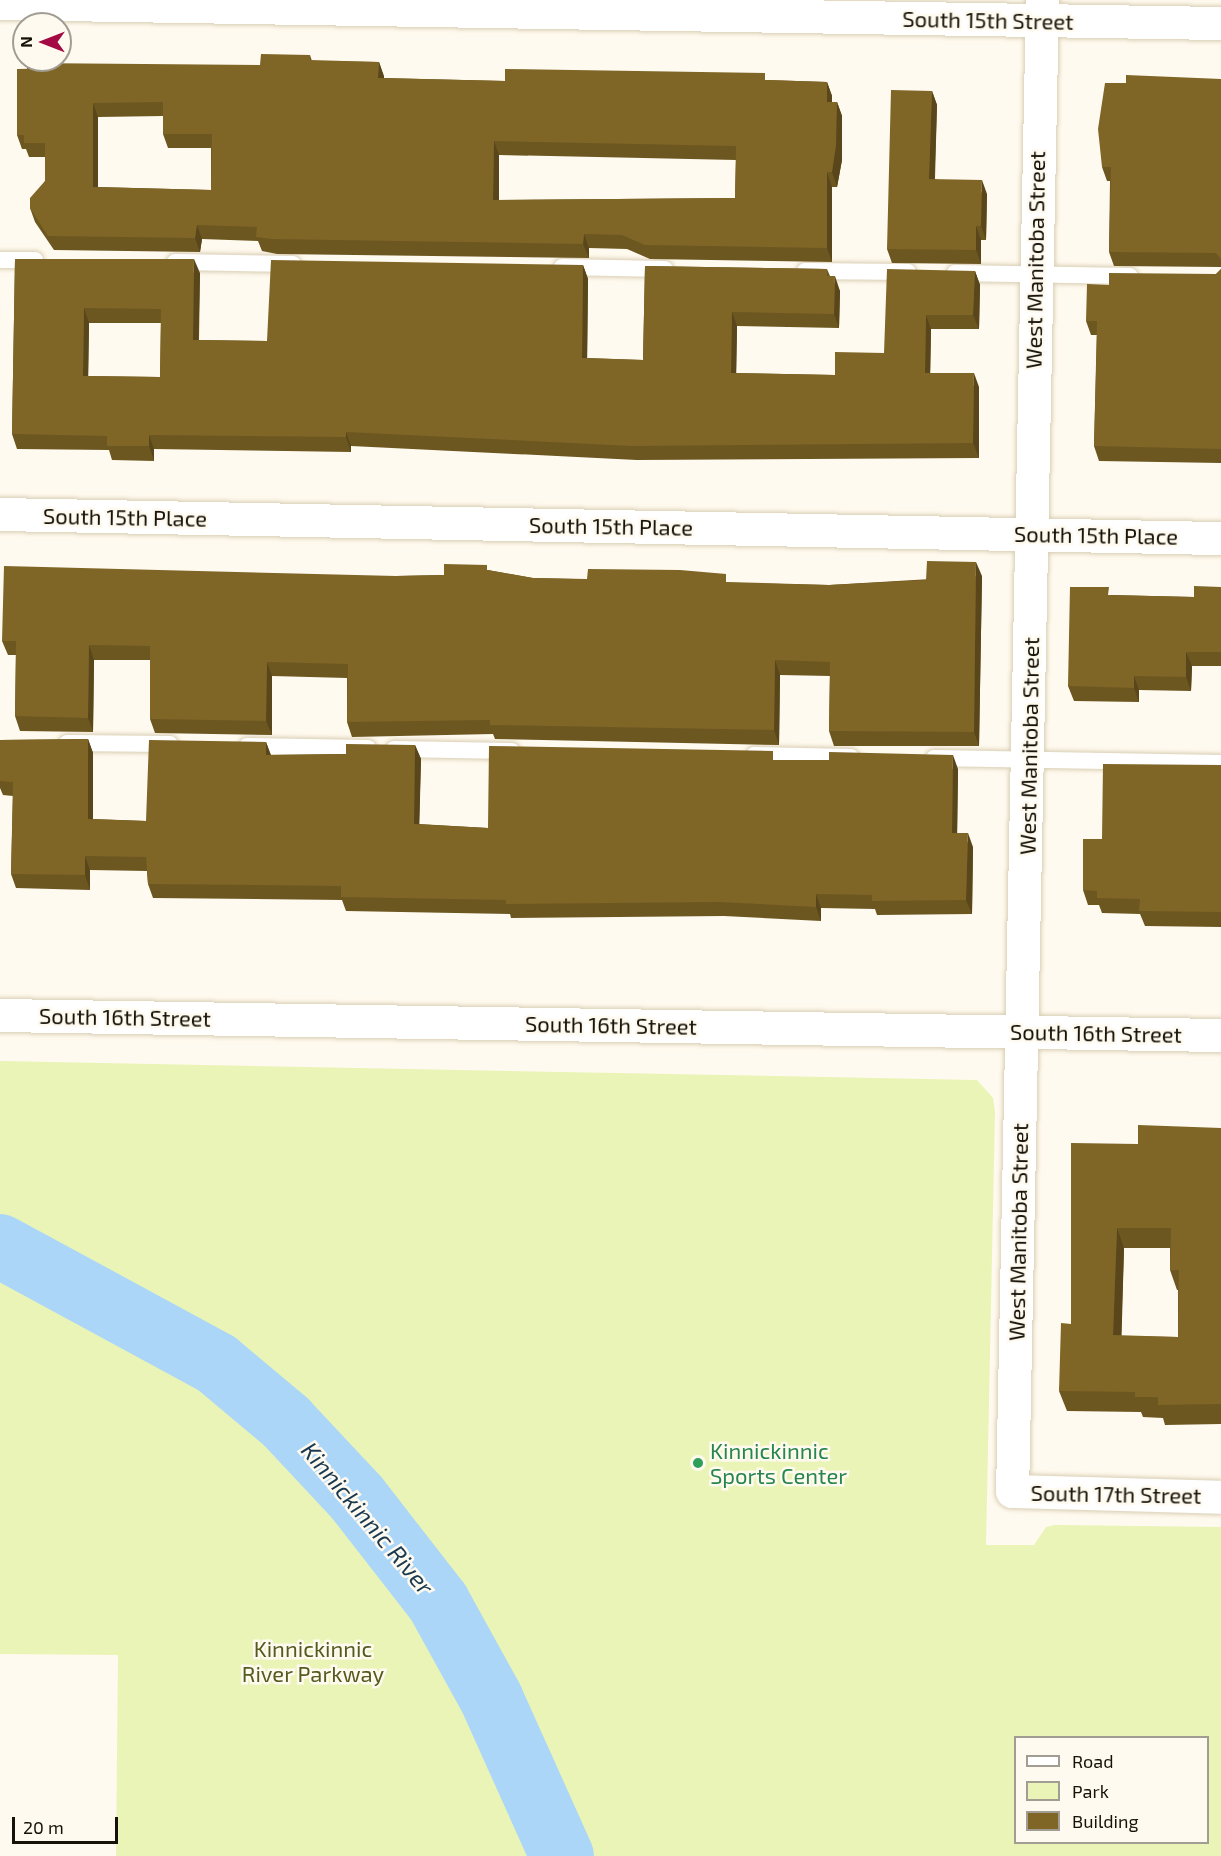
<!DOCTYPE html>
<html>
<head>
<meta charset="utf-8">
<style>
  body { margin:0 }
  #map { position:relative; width:1221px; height:1856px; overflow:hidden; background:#fffaef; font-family:"Exo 2",sans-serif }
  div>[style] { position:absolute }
  .green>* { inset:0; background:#eaf4b6 }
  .river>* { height:64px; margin:-32px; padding:0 32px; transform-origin:32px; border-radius:32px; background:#acd6f8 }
  .roads { filter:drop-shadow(0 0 2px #d9ceb4) drop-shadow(0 0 2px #d9ceb4) }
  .lane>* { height:16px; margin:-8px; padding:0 8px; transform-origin:8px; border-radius:8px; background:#fff }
  .street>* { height:33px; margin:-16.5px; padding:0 16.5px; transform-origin:16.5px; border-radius:16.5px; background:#fff }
  .secondary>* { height:33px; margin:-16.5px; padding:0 16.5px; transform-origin:16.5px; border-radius:16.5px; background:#fff }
  .wall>* { inset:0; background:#6d5721 }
  .shaded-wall>* { inset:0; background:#59471b }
  .building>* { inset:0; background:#7f6526 }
  .dots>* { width:16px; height:16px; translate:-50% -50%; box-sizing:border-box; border:3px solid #fffaef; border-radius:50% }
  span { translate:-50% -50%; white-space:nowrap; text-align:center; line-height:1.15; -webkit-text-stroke:5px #fffaef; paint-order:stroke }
  .street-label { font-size:22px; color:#161209 }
  .leisure-label { font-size:22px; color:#27864d }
  .left { translate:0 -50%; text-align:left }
  .park-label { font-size:22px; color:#535b1e }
  .water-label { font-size:24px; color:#18384f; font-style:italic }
  .legend { position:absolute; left:1014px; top:1736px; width:195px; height:108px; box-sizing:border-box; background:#fffaef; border:2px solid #a29d93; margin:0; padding:8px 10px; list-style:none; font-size:18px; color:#161209 }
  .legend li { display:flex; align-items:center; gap:12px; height:30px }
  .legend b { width:30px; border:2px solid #a29d93 }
  .north { position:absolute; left:12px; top:12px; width:60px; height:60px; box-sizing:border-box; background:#fffaef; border:2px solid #a29d93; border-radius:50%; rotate:270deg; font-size:16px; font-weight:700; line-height:24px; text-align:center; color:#161209 }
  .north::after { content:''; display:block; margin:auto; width:21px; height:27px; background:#a40a43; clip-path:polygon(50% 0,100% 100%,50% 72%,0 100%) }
  .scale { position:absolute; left:12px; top:1817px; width:106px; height:27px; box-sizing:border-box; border:3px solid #161209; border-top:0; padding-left:8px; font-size:18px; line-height:21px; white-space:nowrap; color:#161209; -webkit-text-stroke:4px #fffaef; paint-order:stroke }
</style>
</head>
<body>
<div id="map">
  <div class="green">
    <div style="clip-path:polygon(evenodd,0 1061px,977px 1080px,993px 1098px,995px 1112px,986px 1545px,1034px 1545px,1046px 1527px,1055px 1525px,1221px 1527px,1221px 1856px,116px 1856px,118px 1655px,0 1654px,0 1061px,1016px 1738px,1208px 1738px,1208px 1842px,1016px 1842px,1016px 1738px)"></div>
  </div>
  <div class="river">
    <div style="left:0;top:1246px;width:247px;rotate:28.5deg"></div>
    <div style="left:217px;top:1364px;width:90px;rotate:40deg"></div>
    <div style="left:286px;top:1422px;width:104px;rotate:46.9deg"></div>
    <div style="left:357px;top:1498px;width:132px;rotate:52.1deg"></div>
    <div style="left:438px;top:1602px;width:110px;rotate:61.1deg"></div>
    <div style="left:491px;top:1698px;width:173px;rotate:65.8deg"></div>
  </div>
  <div class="roads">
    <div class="lane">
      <div style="left:0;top:260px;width:35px"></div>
      <div style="left:175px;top:262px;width:118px;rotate:1deg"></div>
      <div style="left:562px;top:267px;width:103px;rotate:1.1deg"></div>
      <div style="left:805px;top:271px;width:103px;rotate:0.6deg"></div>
      <div style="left:955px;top:273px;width:175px;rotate:1deg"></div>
      <div style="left:67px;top:743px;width:103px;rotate:0.6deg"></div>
      <div style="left:247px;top:746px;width:121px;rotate:0.9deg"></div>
      <div style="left:394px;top:749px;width:118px;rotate:1deg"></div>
      <div style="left:754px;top:755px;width:97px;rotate:1.2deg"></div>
      <div style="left:934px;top:758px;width:287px;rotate:1deg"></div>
    </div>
    <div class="street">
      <div style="left:1042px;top:0;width:1491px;rotate:91.15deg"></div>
      <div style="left:1012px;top:1491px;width:209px;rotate:1.6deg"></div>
      <div style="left:0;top:3px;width:1221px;rotate:0.94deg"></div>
      <div style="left:0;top:514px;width:1221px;rotate:1.13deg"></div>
    </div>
    <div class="secondary">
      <div style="left:0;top:1015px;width:1221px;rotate:0.94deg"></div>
    </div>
  </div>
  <div class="wall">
    <div style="clip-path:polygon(evenodd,310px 55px,312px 61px,379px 62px,384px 78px,505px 81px,768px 80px,827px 82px,832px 96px,832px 102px,837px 102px,842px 116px,842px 160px,837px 187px,832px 187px,832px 262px,650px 259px,627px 249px,589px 248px,589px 258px,277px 254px,262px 251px,258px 241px,202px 239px,200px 252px,54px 250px,35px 222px,30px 208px,45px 181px,45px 157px,29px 157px,26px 149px,22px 149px,17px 135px,17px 69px,260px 65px,310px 55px,163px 116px,163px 134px,168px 148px,211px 148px,211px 190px,98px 187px,98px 117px,163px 116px,310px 55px,499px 155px,736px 160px,735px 198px,499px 200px,499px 155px)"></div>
    <div style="clip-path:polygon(1221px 79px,1221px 267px,1114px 266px,1109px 252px,1110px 181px,1107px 181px,1102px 167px,1126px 83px)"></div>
    <div style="clip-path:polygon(932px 91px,937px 105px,935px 179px,987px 194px,986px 240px,981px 240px,981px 264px,892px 263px,887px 249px)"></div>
    <div style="clip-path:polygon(evenodd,15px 259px,200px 273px,199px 340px,267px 341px,583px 265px,588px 279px,587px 358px,643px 360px,645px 266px,827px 269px,830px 276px,840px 291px,839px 328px,737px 326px,736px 373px,835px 375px,884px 353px,975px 271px,980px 285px,979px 329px,931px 329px,930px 373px,979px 387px,979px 458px,637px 460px,351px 446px,351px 452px,154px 449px,154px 461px,112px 460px,109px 450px,17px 449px,12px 434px,15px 259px,89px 323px,161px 323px,160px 377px,88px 376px,89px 323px)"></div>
    <div style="clip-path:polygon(1221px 269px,1221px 463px,1099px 461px,1094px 446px,1097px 335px,1091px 335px,1086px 321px,1109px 285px,1216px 274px)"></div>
    <div style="clip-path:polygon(488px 570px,533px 578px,829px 585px,982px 576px,979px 746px,834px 746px,829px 731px,830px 676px,780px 675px,779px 745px,495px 739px,493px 734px,352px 737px,347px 722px,347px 678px,272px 676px,272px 735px,155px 733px,150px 719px,150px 660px,94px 660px,93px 732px,20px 731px,15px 716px,16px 655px,8px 655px,2px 641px,396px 576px,444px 575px)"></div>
    <div style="clip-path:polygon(1221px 587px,1221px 666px,1192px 666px,1191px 691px,1139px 690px,1139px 702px,1074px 701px,1068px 686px,1111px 595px,1194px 597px)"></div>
    <div style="clip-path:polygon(88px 739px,93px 753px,93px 819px,146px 821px,266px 742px,271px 755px,346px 754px,415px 745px,421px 759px,419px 824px,488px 828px,776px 760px,958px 769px,957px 833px,973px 847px,972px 914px,877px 915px,875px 909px,821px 908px,821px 921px,724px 916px,511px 918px,510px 914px,346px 911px,342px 900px,153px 898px,148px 884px,147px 871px,90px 870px,90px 890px,16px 888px,11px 874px,13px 796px,3px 795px,0 788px,0 740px)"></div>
    <div style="clip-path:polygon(1221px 765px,1221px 927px,1145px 926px,1140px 914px,1102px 913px,1099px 905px,1088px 905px,1083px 890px,1102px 839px)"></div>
    <div style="clip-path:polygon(evenodd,1221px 1128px,1221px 1424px,1165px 1425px,1163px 1418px,1143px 1417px,1141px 1412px,1067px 1411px,1059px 1391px,1071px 1324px,1138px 1144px,1221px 1128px,1124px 1248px,1170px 1248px,1170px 1270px,1177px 1290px,1178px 1290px,1178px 1337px,1121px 1336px,1124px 1248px)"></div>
  </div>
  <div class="shaded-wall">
    <div style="clip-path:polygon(379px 62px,384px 76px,384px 92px,378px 78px)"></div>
    <div style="clip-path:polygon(827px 82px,832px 96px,832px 116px,827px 102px)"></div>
    <div style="clip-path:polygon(932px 91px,937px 105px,934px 193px,929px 179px)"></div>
    <div style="clip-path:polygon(837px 102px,842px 116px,842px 160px,837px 187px,832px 172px)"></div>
    <div style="clip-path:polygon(93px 103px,98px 117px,98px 201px,93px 187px)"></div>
    <div style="clip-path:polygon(494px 141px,499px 155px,499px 214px,493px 200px)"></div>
    <div style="clip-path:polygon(827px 172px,832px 187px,832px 262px,827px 248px)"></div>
    <div style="clip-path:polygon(982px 180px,987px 194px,986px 240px,981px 226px)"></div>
    <div style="clip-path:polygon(197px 225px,202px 239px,200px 252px,195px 238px)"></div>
    <div style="clip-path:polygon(976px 226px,981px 240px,981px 264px,976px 250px)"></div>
    <div style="clip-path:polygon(584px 234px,589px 248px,589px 258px,583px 244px)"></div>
    <div style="clip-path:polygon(194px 259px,200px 273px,198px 354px,193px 340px)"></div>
    <div style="clip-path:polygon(583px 265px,588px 279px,587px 372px,582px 358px)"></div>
    <div style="clip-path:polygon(975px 271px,980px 285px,979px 329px,973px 315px)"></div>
    <div style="clip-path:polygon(835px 276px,840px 291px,839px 328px,834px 314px)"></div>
    <div style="clip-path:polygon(84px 308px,89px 323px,88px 391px,83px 376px)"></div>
    <div style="clip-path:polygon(732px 312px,737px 326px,736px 387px,731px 373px)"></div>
    <div style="clip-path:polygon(926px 315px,931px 329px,930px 387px,925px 373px)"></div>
    <div style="clip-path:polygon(974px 373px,979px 387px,979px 458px,973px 443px)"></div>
    <div style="clip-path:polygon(346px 432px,351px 446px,351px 452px,346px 437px)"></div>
    <div style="clip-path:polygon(149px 435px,154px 449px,154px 461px,149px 446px)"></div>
    <div style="clip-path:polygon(976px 562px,982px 576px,979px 746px,974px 732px)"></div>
    <div style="clip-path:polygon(89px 645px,94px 660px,93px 732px,88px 718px)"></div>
    <div style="clip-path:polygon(1186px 652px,1192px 666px,1191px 691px,1186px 677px)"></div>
    <div style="clip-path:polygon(775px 660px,780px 675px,779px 745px,774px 730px)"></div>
    <div style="clip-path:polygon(267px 662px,272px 676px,272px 735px,266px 721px)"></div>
    <div style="clip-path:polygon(1134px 676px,1139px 690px,1139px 702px,1134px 688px)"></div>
    <div style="clip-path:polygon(88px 739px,93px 753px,93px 833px,88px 819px)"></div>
    <div style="clip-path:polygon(266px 742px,271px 756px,266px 755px)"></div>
    <div style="clip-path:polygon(415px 745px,421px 759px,419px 838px,414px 824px)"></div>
    <div style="clip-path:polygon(953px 755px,958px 769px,957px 847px,952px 833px)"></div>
    <div style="clip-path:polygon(968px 833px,973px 847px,972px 914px,966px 900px)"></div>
    <div style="clip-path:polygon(85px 856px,90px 870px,90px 890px,85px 875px)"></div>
    <div style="clip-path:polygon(816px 894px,821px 908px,821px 921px,816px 907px)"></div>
    <div style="clip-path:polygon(1117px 1228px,1124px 1248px,1121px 1356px,1113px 1335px)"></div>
  </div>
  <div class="building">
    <div style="clip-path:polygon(evenodd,261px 54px,310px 55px,310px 60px,379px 62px,378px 78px,505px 81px,505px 69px,765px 73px,765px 80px,827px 82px,827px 102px,837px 102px,836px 146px,832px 172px,827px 172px,827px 248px,645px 245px,622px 235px,584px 234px,583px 244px,272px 239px,256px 237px,257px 227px,197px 225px,195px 238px,48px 236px,30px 208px,30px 198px,45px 181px,45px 143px,24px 143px,24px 135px,17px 135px,17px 69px,27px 69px,27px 63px,260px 65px,261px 54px,163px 102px,163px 134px,212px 134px,211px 190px,93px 187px,93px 103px,163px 102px,261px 54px,494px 141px,736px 146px,735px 198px,493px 200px,494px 141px)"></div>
    <div style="clip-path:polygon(1126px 75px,1221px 79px,1221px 259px,1216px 253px,1109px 252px,1111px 167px,1102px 167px,1098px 129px,1105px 83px,1126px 83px)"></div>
    <div style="clip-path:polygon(891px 90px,932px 91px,929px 179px,982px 180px,981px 226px,976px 226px,976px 250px,887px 249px)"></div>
    <div style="clip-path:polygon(evenodd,15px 259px,194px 259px,193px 340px,267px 341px,271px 260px,583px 265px,582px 358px,643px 360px,645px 266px,827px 269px,827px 276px,835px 276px,834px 314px,732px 312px,731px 373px,835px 375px,835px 352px,884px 353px,887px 269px,975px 271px,973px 315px,926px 315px,925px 373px,974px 373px,973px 443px,632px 446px,346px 432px,346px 437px,149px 435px,149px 446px,107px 446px,107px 436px,12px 434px,15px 259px,84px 308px,161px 309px,160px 377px,83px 376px,84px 308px)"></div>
    <div style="clip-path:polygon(1221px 269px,1221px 449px,1094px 446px,1097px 321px,1086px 321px,1087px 284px,1109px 285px,1109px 273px,1216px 274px)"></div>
    <div style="clip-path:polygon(927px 561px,976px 562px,974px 732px,829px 731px,830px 662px,775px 660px,774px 730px,490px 725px,490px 720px,347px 722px,348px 664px,267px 662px,266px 721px,150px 719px,150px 646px,94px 645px,89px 645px,88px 718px,15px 716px,16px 641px,2px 641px,4px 566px,396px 576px,444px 575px,444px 564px,487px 565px,487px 570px,533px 578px,587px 579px,588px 569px,680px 570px,726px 574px,726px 582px,829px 585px,926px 580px)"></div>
    <div style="clip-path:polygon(1194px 586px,1221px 587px,1221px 652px,1186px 652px,1186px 677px,1134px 676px,1134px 688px,1068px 686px,1070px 587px,1109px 587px,1108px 595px,1194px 597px)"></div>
    <div style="clip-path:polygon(88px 739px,88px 819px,146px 821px,149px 740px,266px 742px,266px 755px,346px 754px,346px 744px,415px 745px,414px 824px,488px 828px,489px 746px,773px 751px,773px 760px,829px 760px,829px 752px,953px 755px,952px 833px,968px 833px,966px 900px,872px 901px,872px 895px,816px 894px,816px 907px,719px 902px,506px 904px,506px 900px,341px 897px,341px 886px,148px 884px,146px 857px,85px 856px,85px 875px,11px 874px,13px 782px,0 781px,0 740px)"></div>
    <div style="clip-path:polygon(1103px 764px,1221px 765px,1221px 912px,1139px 911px,1140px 899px,1097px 898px,1097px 891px,1083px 890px,1083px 839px,1102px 839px)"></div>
    <div style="clip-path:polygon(evenodd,1138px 1125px,1221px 1128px,1221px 1404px,1158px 1405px,1158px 1397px,1135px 1397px,1135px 1392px,1059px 1391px,1061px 1323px,1071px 1324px,1071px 1143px,1138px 1144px,1138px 1125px,1117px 1228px,1171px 1228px,1170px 1270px,1179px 1270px,1178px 1337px,1113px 1335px,1117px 1228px)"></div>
  </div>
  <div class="dots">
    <div style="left:698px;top:1463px;background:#2e9e5b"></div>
  </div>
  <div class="street-label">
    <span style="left:988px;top:20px;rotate:1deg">South 15th Street</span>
    <span style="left:1035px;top:260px;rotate:-89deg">West Manitoba Street</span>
    <span style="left:125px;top:517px;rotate:1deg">South 15th Place</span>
    <span style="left:611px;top:526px;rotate:1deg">South 15th Place</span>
    <span style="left:1096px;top:535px;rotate:1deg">South 15th Place</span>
    <span style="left:1029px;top:746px;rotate:-89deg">West Manitoba Street</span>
    <span style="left:125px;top:1017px;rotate:1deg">South 16th Street</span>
    <span style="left:611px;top:1025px;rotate:1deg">South 16th Street</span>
    <span style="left:1096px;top:1033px;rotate:1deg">South 16th Street</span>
    <span style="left:1018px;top:1232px;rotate:-89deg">West Manitoba Street</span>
    <span style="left:1116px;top:1494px;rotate:1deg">South 17th Street</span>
  </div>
  <div class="leisure-label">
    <span class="left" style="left:710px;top:1463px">Kinnickinnic<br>Sports Center</span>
  </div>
  <div class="park-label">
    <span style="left:313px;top:1661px">Kinnickinnic<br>River Parkway</span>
  </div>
  <div class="water-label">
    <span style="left:368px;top:1518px;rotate:50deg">Kinnickinnic River</span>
  </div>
  <ul class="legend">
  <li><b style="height:8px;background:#fff"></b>Road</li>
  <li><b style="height:16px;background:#eaf4b6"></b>Park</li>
  <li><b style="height:16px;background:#7f6526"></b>Building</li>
  </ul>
  <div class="north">N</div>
  <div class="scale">20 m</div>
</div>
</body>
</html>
